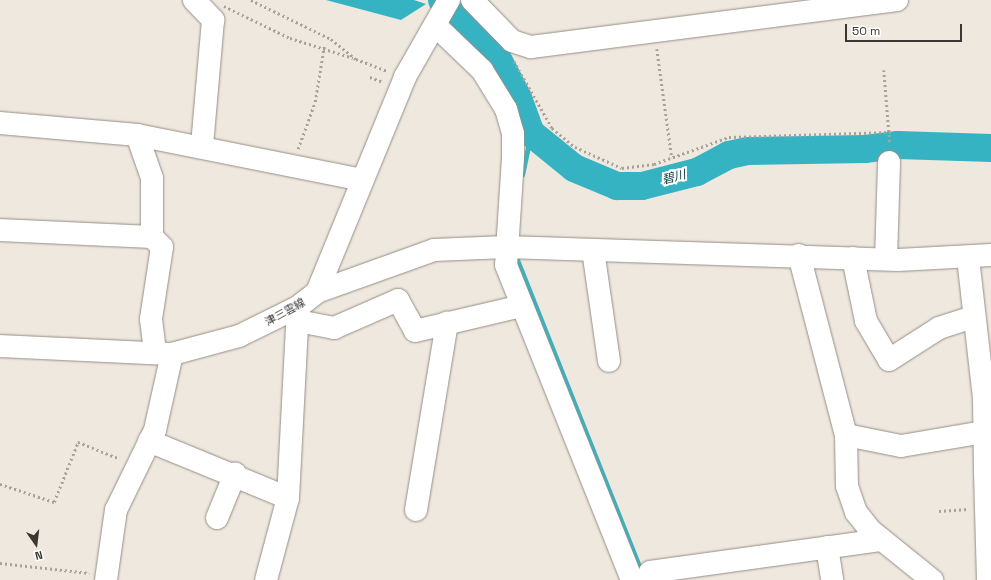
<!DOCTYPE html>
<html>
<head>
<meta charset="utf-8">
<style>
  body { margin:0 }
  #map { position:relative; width:991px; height:580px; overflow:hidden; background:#efe8de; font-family:"Space Grotesk","Noto Sans JP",sans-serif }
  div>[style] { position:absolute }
  .water>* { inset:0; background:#36b3c3 }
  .stream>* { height:4.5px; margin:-2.25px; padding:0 2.25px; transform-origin:2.25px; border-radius:2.25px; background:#36b3c3 }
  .river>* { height:28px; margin:-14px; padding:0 14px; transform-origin:14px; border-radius:14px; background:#36b3c3 }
  .path>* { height:2.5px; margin-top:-1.25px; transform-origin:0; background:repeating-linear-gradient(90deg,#a7a29a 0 2px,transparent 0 5px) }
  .roads { filter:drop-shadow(0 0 1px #958e85) drop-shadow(0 0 1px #958e85) }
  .minor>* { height:22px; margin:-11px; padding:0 11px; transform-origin:11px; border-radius:11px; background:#fff }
  .major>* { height:22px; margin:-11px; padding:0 11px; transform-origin:11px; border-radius:11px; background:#fff }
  span { translate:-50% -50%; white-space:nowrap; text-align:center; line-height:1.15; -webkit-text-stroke:4px #fff; paint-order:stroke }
  .street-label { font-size:11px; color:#3a3733 }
  .water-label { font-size:12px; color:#00393f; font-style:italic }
  .north { position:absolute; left:16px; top:524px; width:40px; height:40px; -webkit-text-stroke:3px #fff; paint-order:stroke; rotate:166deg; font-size:11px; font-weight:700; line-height:16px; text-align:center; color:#3a3733 }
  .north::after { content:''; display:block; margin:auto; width:14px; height:18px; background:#3a3733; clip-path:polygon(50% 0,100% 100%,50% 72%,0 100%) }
  .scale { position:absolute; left:845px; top:24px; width:117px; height:18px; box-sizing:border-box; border:2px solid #3a3733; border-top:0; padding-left:5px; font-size:12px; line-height:14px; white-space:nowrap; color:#3a3733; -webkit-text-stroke:3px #fff; paint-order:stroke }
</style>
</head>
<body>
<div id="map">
  <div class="water">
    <div style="clip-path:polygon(326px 0,414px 0,426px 4px,401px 20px)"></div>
  </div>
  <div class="stream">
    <div style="left:522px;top:175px;width:43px;rotate:-77.9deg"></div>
    <div style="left:516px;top:256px;width:341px;rotate:68.3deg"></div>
  </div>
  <div class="river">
    <div style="left:442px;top:0;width:65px;rotate:42.5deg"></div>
    <div style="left:490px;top:44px;width:61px;rotate:62.6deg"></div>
    <div style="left:518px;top:98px;width:37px;rotate:70deg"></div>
    <div style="left:531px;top:133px;width:55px;rotate:39.1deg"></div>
    <div style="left:574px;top:168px;width:47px;rotate:22.7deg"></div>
    <div style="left:617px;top:186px;width:25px"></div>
    <div style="left:642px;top:186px;width:57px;rotate:-14.3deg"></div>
    <div style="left:697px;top:172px;width:36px;rotate:-28deg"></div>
    <div style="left:729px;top:155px;width:19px;rotate:-12deg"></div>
    <div style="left:748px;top:151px;width:117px;rotate:-1deg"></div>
    <div style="left:865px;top:149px;width:33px;rotate:-7deg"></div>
    <div style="left:898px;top:145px;width:93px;rotate:1.8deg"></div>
  </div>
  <div class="path">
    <div style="left:251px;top:0;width:89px;rotate:26deg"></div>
    <div style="left:331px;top:39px;width:32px;rotate:39deg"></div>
    <div style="left:356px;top:59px;width:34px;rotate:21deg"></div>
    <div style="left:224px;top:6px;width:73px;rotate:25.9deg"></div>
    <div style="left:290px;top:38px;width:66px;rotate:17.6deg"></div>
    <div style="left:657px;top:49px;width:110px;rotate:82.2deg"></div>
    <div style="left:514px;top:61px;width:77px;rotate:60.4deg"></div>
    <div style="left:552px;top:128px;width:30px;rotate:40deg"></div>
    <div style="left:575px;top:147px;width:51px;rotate:24.1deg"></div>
    <div style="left:622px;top:168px;width:32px;rotate:-7deg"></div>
    <div style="left:654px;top:164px;width:80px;rotate:-19.8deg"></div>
    <div style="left:729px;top:137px;width:162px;rotate:-1.8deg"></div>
    <div style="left:884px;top:70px;width:75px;rotate:85.4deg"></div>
    <div style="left:370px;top:77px;width:14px;rotate:21deg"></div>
    <div style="left:298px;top:149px;width:50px;rotate:-70.1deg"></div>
    <div style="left:315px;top:102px;width:56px;rotate:-80.7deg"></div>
    <div style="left:0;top:484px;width:57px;rotate:18.4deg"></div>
    <div style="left:54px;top:502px;width:65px;rotate:-68.2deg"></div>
    <div style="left:78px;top:442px;width:45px;rotate:22deg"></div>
    <div style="left:939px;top:511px;width:30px;rotate:-4deg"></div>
    <div style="left:0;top:563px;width:90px;rotate:6.4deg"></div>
  </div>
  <div class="roads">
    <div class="minor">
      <div style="left:194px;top:0;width:28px;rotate:46deg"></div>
      <div style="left:213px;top:20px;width:126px;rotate:95deg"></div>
      <div style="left:472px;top:0;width:57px;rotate:45.7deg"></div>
      <div style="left:512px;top:41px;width:20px;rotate:18deg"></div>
      <div style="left:531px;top:47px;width:369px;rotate:-7.3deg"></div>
      <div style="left:435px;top:25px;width:65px;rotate:43.8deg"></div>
      <div style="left:482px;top:70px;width:46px;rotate:58.4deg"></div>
      <div style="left:506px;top:109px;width:26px;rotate:74deg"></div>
      <div style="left:513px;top:134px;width:24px;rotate:90deg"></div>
      <div style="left:513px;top:158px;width:107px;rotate:93.7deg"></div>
      <div style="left:506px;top:265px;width:339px;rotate:68.2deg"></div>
      <div style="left:0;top:123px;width:138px;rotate:5deg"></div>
      <div style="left:137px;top:135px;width:230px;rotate:11.3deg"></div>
      <div style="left:137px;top:135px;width:46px;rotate:70.8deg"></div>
      <div style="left:152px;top:178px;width:59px;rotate:90deg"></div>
      <div style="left:152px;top:237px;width:14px;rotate:45deg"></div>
      <div style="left:162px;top:247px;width:73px;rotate:98.7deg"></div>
      <div style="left:151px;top:319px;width:34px;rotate:83deg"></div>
      <div style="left:0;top:230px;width:152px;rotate:2.6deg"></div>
      <div style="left:593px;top:250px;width:112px;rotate:81.8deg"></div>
      <div style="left:799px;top:255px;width:186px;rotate:75.4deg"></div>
      <div style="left:846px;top:435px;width:56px;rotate:11.3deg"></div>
      <div style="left:901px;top:446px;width:85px;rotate:-9.5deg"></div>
      <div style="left:853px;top:258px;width:64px;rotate:78.3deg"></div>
      <div style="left:866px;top:321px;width:45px;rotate:59.5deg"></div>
      <div style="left:889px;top:360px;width:59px;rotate:-32.6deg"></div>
      <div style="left:939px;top:328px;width:36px;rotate:-18deg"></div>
      <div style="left:968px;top:258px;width:141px;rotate:83.5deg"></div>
      <div style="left:984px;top:398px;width:72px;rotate:89.2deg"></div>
      <div style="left:886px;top:259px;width:97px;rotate:-88.2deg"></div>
      <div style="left:317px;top:292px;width:124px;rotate:-19.7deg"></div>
      <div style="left:434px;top:250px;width:72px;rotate:-2.4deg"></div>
      <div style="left:506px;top:247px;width:392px;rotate:1.9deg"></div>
      <div style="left:898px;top:260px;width:93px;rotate:-3.1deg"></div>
      <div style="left:298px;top:321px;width:37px;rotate:11deg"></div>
      <div style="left:334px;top:328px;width:70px;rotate:-23.6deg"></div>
      <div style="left:398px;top:300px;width:35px;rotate:61deg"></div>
      <div style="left:415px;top:331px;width:110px;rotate:-13.2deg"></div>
      <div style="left:0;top:346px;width:169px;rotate:2.7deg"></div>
      <div style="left:846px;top:435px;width:51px;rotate:88.9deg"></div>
      <div style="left:847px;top:486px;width:28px;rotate:71deg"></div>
      <div style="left:856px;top:512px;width:23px;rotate:52deg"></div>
      <div style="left:870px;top:530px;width:80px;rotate:38.9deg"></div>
      <div style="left:149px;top:441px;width:150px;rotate:22.3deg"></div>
      <div style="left:416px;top:510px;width:190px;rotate:-80.6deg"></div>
      <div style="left:217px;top:518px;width:48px;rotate:-67.8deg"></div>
      <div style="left:827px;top:547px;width:33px;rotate:81deg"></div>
      <div style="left:650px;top:572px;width:234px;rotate:-7.9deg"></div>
      <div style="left:266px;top:580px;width:85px;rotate:-75deg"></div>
      <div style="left:288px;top:498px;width:191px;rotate:-87deg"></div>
      <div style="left:988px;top:580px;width:110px;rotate:-91.6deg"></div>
      <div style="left:985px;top:470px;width:6px"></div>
    </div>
    <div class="major">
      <div style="left:106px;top:580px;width:71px;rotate:-81.9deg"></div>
      <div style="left:116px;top:510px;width:89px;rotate:-64deg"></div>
      <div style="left:155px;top:430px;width:78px;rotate:-77.4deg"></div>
      <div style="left:172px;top:354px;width:69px;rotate:-15deg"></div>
      <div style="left:239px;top:336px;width:66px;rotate:-26.2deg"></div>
      <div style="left:298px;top:307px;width:24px;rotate:-38deg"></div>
      <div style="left:317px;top:292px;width:232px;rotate:-67.7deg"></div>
      <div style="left:405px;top:77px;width:89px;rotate:-60.3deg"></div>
    </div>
  </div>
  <div class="street-label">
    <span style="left:285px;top:312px;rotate:-29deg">津三雲線</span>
  </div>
  <div class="water-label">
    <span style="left:674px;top:178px;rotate:-15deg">碧川</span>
  </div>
  <div class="north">N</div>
  <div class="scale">50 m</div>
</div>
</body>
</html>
